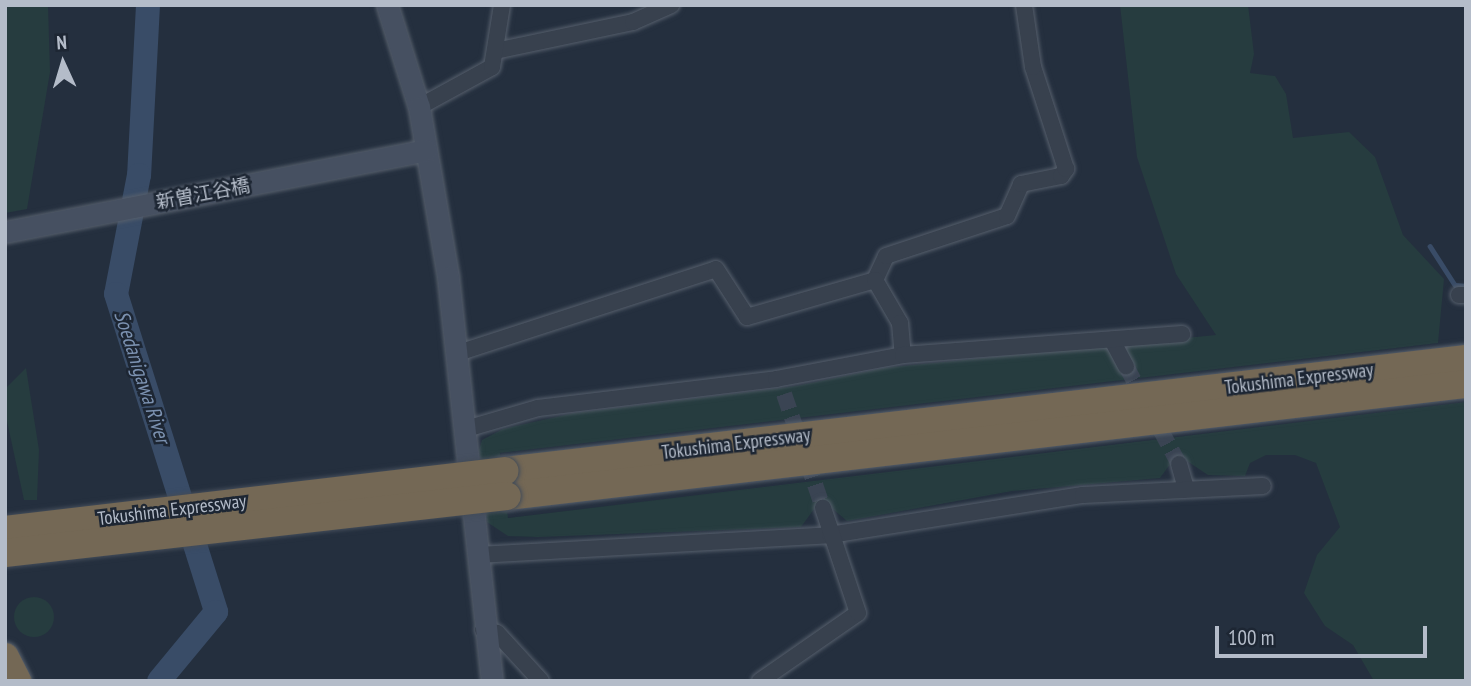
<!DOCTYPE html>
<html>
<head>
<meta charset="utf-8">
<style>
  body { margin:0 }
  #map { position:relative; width:1471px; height:686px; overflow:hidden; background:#242f3e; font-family:"PT Sans Narrow","Noto Sans JP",sans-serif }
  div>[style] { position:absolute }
  .green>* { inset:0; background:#263c3f }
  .round { border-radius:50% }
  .stream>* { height:4.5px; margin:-2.25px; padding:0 2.25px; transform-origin:2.25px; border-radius:2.25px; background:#394c67 }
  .river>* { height:24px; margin:-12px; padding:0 12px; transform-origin:12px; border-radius:12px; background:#394c67 }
  .street-tunnel>* { height:16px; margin-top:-8px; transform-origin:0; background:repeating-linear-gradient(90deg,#3a4453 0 16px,transparent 0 24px) }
  .roads { filter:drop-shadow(0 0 2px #565f6c) drop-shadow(0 0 2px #565f6c) }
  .street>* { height:16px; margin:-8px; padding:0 8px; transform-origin:8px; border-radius:8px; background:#38414e }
  .secondary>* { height:21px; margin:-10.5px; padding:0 10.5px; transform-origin:10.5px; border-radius:10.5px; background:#465061 }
  .highway>* { height:28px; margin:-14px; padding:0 14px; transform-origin:14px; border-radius:14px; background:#746855 }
  .bridges { filter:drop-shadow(0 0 2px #434c59) drop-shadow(0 0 2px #434c59) }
  .highway-bridge>* { height:28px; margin:-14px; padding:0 14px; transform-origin:14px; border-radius:14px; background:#746855 }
  span { translate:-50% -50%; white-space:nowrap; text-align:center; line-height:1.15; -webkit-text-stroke:5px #1d2633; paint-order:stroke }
  .street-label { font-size:19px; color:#b4bcc9 }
  .water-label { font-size:21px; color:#7c92b1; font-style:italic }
  .frame { position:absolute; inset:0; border:7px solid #b4bcc9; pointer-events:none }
  .north { position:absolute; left:28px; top:28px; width:70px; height:70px; -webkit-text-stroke:5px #1d2633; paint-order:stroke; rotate:356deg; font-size:19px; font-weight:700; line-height:28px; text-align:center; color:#b4bcc9 }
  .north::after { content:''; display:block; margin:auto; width:24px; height:32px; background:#b4bcc9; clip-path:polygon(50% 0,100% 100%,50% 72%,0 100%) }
  .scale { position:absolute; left:1215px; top:626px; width:212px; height:32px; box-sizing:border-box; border:4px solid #b4bcc9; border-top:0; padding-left:9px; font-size:21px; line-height:24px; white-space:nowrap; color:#b4bcc9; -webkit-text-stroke:5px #1d2633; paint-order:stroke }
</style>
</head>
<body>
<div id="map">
  <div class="green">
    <div style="clip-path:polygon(5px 5px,48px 5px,50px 72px,27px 209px,5px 213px)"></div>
    <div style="clip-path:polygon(1120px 5px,1248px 5px,1254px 54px,1250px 73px,1275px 76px,1286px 94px,1293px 138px,1349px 132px,1375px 157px,1403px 235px,1444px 279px,1438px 343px,500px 453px,508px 518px,1466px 402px,1466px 681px,1374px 681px,1353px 645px,1325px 626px,1304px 593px,1317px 555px,1340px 527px,1316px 463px,1295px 455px,1266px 455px,1250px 463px,1245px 476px,1208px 475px,1187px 461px,1171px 463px,1160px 478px,1012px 491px,847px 521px,827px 504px,817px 505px,801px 527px,538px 537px,508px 536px,487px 522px,479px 450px,482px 440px,503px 429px,574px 413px,796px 386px,883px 368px,1216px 335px,1176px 274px,1137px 157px)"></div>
    <div style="clip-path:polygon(26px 368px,39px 450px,37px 500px,24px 500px,5px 412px,5px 389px)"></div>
    <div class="round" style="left:14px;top:597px;width:40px;height:40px"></div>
  </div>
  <div class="stream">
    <div style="left:1430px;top:246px;width:46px;rotate:57.3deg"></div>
    <div style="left:1455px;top:285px;width:11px;rotate:5deg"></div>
  </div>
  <div class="river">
    <div style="left:148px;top:5px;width:170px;rotate:93deg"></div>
    <div style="left:139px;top:175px;width:121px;rotate:100.9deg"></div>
    <div style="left:116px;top:294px;width:333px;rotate:72.5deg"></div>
    <div style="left:216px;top:612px;width:89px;rotate:129.6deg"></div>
  </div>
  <div class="street-tunnel">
    <div style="left:1126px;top:366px;width:111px;rotate:61.6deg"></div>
    <div style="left:784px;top:394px;width:120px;rotate:71.1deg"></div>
  </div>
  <div class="roads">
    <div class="street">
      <div style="left:500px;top:50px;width:136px;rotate:-11.9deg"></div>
      <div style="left:633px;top:22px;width:42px;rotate:-24.1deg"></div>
      <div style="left:419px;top:107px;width:83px;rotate:-28.7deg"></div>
      <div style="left:492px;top:67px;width:63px;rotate:-80.8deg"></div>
      <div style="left:875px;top:280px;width:26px;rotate:-65deg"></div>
      <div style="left:886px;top:256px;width:127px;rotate:-18.3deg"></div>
      <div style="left:1007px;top:216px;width:35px;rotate:-66deg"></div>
      <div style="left:1021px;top:184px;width:41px;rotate:-11.3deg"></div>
      <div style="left:1061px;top:176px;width:9px;rotate:-54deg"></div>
      <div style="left:1066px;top:169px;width:107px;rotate:-107.9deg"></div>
      <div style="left:1033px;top:67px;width:63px;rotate:-98.3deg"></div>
      <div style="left:1459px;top:295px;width:7px"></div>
      <div style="left:1112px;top:340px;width:30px;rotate:62deg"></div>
      <div style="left:458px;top:353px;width:271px;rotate:-18deg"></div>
      <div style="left:716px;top:269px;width:57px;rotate:57.1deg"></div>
      <div style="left:747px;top:317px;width:133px;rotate:-16.1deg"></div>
      <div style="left:875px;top:280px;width:50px;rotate:59.8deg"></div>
      <div style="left:900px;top:323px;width:32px;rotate:85deg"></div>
      <div style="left:466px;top:429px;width:75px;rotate:-16.3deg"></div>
      <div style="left:538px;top:408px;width:240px;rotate:-6.9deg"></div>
      <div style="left:776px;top:379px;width:129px;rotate:-10.7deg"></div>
      <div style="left:903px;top:355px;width:280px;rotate:-4.3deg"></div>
      <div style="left:1179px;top:464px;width:26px;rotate:74deg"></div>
      <div style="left:477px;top:555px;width:354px;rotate:-3.2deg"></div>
      <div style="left:830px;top:535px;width:256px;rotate:-9deg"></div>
      <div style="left:1083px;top:495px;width:180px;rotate:-2.9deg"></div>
      <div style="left:483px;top:630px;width:14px;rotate:12deg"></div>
      <div style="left:497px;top:633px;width:65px;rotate:47.5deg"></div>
      <div style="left:760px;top:681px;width:119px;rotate:-34.8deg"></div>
      <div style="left:858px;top:613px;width:111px;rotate:-108.4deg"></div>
    </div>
    <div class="secondary">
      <div style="left:387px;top:5px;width:107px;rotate:72.6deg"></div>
      <div style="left:419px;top:107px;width:172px;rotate:80.3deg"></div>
      <div style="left:448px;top:277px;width:406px;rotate:83.8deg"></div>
      <div style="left:5px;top:232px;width:429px;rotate:-11deg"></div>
    </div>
    <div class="highway">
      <div style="left:505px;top:471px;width:968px;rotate:-6.65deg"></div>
      <div style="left:507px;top:496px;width:966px;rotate:-6.66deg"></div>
      <div style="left:5px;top:657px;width:27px;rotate:63deg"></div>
    </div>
  </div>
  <div class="bridges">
    <div class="highway-bridge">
      <div style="left:5px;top:530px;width:503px;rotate:-6.73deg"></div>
      <div style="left:5px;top:553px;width:505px;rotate:-6.48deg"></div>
    </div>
  </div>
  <div class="street-label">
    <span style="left:203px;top:194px;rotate:-11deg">新曽江谷橋</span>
    <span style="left:1299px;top:379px;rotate:-7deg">Tokushima Expressway</span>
    <span style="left:736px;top:444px;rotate:-7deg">Tokushima Expressway</span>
    <span style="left:172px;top:510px;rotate:-7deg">Tokushima Expressway</span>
  </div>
  <div class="water-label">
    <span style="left:142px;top:377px;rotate:72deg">Soedanigawa River</span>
  </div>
  <div class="frame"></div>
  <div class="north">N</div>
  <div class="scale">100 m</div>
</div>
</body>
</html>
